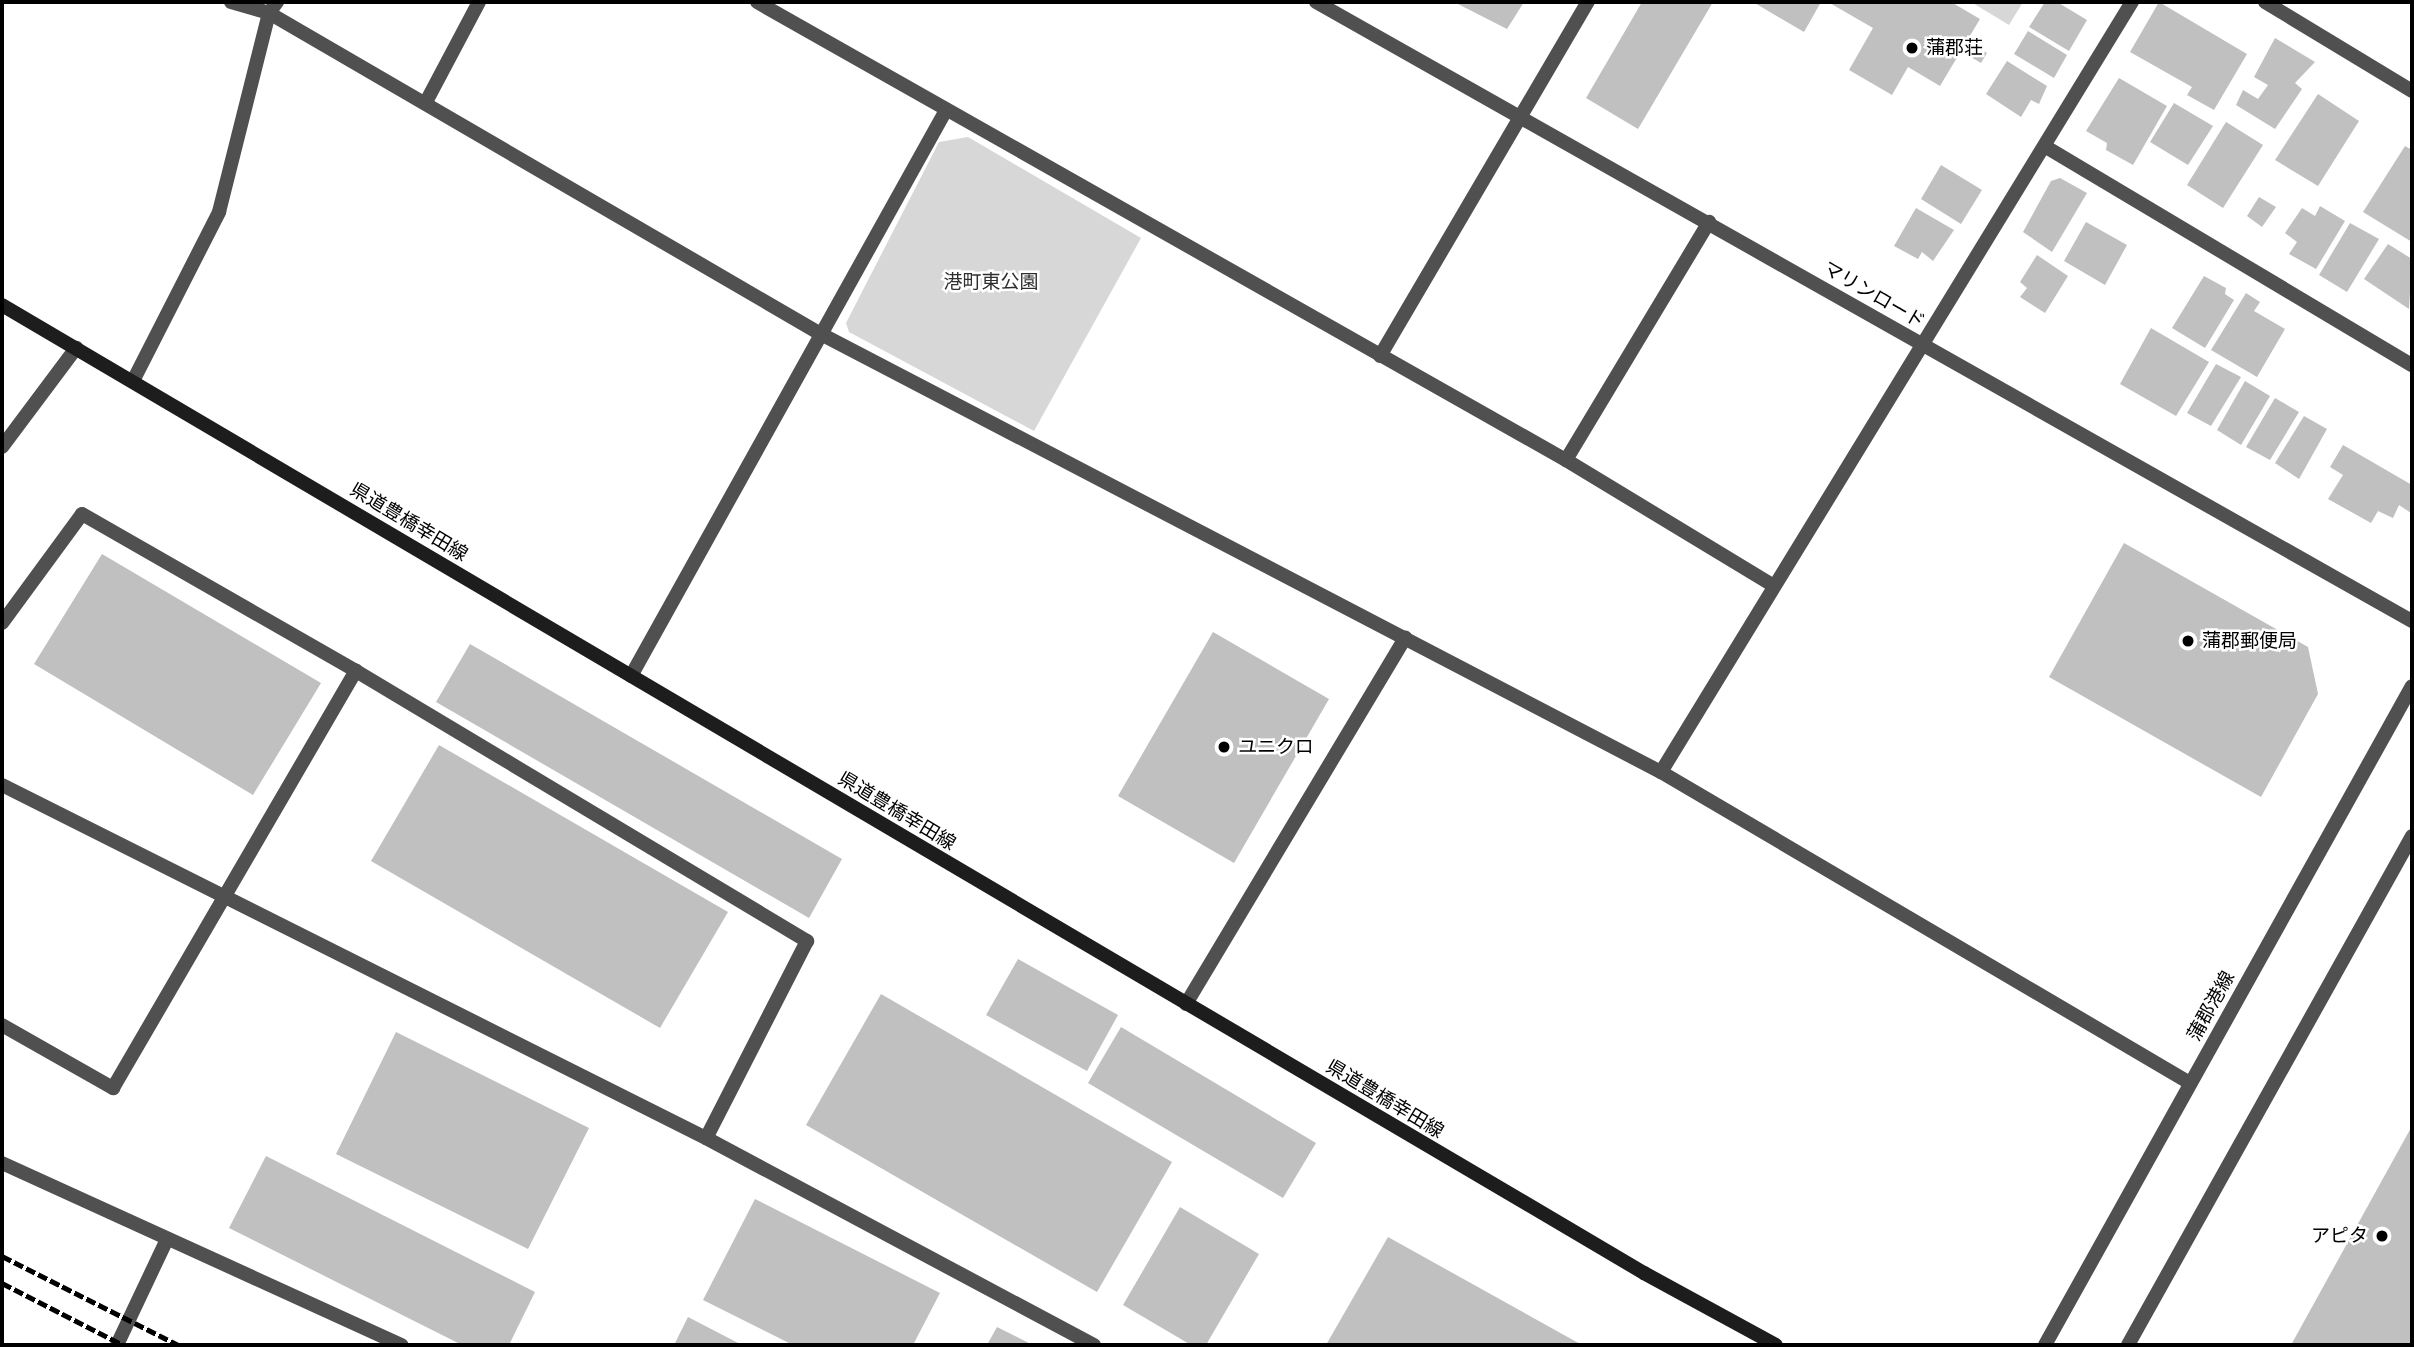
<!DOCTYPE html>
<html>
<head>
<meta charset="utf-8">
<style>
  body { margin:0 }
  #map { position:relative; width:2414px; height:1347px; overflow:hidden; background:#fff; font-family:Arial,"Noto Sans JP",sans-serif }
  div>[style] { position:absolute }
  .green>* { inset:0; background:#d7d7d7 }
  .building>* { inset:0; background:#c0c0c0 }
  .service>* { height:14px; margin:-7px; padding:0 7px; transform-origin:7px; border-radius:7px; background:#505050 }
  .minor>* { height:14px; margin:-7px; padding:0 7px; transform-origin:7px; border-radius:7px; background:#505050 }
  .tertiary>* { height:14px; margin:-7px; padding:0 7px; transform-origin:7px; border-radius:7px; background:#505050 }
  .secondary>* { height:14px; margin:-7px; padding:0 7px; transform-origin:7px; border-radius:7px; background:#1d1d1d }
  .rail>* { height:5px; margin-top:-2.5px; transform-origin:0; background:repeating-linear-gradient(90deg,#000 0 10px,transparent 0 13.5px) }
  .dots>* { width:19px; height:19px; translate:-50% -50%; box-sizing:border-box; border:4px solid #fff; border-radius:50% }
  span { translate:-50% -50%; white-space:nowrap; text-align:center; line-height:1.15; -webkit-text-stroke:5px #fff; paint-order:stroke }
  .poi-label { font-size:19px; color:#000 }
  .left { translate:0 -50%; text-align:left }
  .right { translate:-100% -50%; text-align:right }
  .park-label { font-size:19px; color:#2e2e2e }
  .street-label { font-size:19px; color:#000 }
  .frame { position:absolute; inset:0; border:4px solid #000; pointer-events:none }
</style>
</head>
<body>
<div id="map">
  <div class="green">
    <div style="clip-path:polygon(1971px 2px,2023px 2px,2009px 25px)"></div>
    <div style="clip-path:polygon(968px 137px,1141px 238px,1034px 431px,849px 332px,846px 323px,939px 142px)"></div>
  </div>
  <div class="building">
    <div style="clip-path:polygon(1454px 2px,1524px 2px,1507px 29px)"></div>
    <div style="clip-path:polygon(1642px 2px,1713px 2px,1638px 129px,1586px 98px)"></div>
    <div style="clip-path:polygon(1753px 2px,1821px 2px,1804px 32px)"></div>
    <div style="clip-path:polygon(1828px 2px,1951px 2px,1980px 19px,1940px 86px,1908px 67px,1892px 95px,1849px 70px,1873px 28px)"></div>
    <div style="clip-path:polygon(2045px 2px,2057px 2px,2087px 20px,2069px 51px,2029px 27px)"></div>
    <div style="clip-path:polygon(2159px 2px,2247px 54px,2214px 110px,2187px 95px,2192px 87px,2130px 52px)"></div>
    <div style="clip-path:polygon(2028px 31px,2067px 55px,2054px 78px,2014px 54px)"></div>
    <div style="clip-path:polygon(2275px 38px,2315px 62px,2295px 83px,2302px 89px,2275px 129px,2236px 105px,2243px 90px,2258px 99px,2268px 85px,2254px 77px)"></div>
    <div style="clip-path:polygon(1970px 43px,1987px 53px,1981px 63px,1964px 53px)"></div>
    <div style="clip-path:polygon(2007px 61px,2047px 86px,2039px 104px,2031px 100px,2021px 117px,1986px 94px)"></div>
    <div style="clip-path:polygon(2119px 78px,2167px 106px,2133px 165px,2106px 150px,2107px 143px,2086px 131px)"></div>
    <div style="clip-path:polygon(2318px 94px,2359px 121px,2318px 186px,2275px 160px)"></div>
    <div style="clip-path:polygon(2174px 103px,2213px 126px,2188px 165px,2150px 142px)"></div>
    <div style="clip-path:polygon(2226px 122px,2263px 145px,2223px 208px,2187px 185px)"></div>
    <div style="clip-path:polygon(2405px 146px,2412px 150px,2412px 242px,2363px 212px)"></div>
    <div style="clip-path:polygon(1941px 165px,1982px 190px,1961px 224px,1921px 199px)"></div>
    <div style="clip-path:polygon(2060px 178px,2087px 193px,2052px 252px,2023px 232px,2051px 181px)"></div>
    <div style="clip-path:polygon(2259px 197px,2276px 207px,2262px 227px,2247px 216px)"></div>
    <div style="clip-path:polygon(2320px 206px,2345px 221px,2316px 269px,2289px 254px,2297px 242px,2285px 233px,2302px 208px,2315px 216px)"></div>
    <div style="clip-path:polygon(1916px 208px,1954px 230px,1933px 261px,1922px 252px,1918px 259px,1894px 246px)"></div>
    <div style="clip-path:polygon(2086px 222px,2127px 245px,2105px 285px,2064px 261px)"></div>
    <div style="clip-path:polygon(2350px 223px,2379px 239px,2347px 292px,2319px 275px)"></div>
    <div style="clip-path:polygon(2388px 244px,2412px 259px,2409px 309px,2364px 279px)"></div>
    <div style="clip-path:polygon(2037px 255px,2068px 276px,2045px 313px,2020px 297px,2027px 288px,2020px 282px)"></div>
    <div style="clip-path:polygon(2204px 276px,2226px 288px,2225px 294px,2234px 300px,2205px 348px,2172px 328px)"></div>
    <div style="clip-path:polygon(2246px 293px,2260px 302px,2254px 311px,2285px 329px,2257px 377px,2211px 350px)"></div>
    <div style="clip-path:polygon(2151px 328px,2209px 362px,2176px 416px,2120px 384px)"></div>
    <div style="clip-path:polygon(2216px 364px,2241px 377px,2211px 426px,2187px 413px)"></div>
    <div style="clip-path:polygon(2245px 381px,2270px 396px,2241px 445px,2217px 430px)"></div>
    <div style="clip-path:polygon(2275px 398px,2299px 412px,2270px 460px,2246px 447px)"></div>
    <div style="clip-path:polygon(2304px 416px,2327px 429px,2299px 479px,2275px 463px)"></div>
    <div style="clip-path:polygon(2343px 445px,2412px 485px,2411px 513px,2399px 505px,2393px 518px,2378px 511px,2371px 523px,2328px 499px,2343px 475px,2330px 467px)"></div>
    <div style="clip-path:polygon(2124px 543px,2308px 647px,2318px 694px,2261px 797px,2049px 677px)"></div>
    <div style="clip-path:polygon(102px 554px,321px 683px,253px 795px,34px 664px)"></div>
    <div style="clip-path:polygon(1213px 632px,1329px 699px,1234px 863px,1118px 796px)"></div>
    <div style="clip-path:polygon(470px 644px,842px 859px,809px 918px,436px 702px)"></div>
    <div style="clip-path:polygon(439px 745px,728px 912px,660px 1028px,371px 861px)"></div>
    <div style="clip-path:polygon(1018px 959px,1118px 1015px,1087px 1071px,986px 1015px)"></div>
    <div style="clip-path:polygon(881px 994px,1172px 1162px,1097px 1292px,806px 1125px)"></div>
    <div style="clip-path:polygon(1121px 1027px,1316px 1143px,1283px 1198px,1088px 1083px)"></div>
    <div style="clip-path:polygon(396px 1032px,589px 1128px,528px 1249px,336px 1154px)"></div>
    <div style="clip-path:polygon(2412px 1126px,2412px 1345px,2291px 1345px)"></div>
    <div style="clip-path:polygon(266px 1156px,535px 1292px,509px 1345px,462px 1345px,229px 1228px)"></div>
    <div style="clip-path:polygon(755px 1199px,940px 1293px,913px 1345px,793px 1345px,703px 1300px)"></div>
    <div style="clip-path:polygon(1180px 1207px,1259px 1254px,1206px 1345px,1191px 1345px,1123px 1305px)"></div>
    <div style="clip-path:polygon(1388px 1237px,1582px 1345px,1326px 1345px)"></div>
    <div style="clip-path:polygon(688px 1317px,742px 1345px,674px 1345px)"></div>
    <div style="clip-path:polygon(997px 1327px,1033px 1345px,987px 1345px)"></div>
  </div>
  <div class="service">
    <div style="left:2px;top:623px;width:135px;rotate:-53.7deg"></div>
    <div style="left:82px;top:514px;width:316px;rotate:29.8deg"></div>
    <div style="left:356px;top:671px;width:526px;rotate:30.91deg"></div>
    <div style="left:807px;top:941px;width:221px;rotate:117.1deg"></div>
    <div style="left:2px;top:785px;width:788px;rotate:26.63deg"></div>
    <div style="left:706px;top:1138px;width:440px;rotate:28.1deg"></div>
    <div style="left:2px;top:1025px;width:128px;rotate:29.6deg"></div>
    <div style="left:113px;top:1088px;width:483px;rotate:-59.8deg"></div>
  </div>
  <div class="minor">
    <div style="left:231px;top:2px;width:40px;rotate:16deg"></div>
    <div style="left:269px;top:13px;width:636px;rotate:30.19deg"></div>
    <div style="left:819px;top:333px;width:950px;rotate:27.54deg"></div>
    <div style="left:1661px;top:772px;width:614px;rotate:30.45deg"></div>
    <div style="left:757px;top:2px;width:930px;rotate:29.52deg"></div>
    <div style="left:1566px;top:460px;width:243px;rotate:31.2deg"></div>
    <div style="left:2265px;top:2px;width:172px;rotate:31.2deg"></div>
    <div style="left:426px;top:102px;width:113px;rotate:-62.1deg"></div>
    <div style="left:2046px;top:147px;width:426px;rotate:30.8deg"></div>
    <div style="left:1380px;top:356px;width:411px;rotate:-59.6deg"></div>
    <div style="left:133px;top:381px;width:190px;rotate:-63deg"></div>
    <div style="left:219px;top:212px;width:205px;rotate:-75.9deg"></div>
    <div style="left:269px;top:13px;width:14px;rotate:-54deg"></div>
    <div style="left:2px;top:447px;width:124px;rotate:-53.2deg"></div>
    <div style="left:1566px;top:460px;width:278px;rotate:-59deg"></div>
    <div style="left:631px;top:676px;width:648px;rotate:-60.9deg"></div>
    <div style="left:1661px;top:772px;width:903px;rotate:-58.55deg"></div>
    <div style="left:1186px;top:1004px;width:427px;rotate:-59.1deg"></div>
    <div style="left:2px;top:1163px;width:439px;rotate:24.5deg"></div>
    <div style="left:117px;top:1345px;width:117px;rotate:-64.7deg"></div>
    <div style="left:2045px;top:1345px;width:754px;rotate:-60.89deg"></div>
    <div style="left:2128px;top:1345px;width:583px;rotate:-60.84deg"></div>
  </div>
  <div class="tertiary">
    <div style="left:1316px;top:2px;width:1259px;rotate:29.46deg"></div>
  </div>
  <div class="secondary">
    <div style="left:2px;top:305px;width:1906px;rotate:30.52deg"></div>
    <div style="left:1644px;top:1273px;width:150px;rotate:28.6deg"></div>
  </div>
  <div class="rail">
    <div style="left:2px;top:1256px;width:197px;rotate:26.8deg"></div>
    <div style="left:2px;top:1283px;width:136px;rotate:27.1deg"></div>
  </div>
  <div class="dots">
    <div style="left:1912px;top:48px;background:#000"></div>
    <div style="left:2188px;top:641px;background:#000"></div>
    <div style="left:1224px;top:747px;background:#000"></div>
    <div style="left:2382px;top:1236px;background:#000"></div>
  </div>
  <div class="poi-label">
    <span class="left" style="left:1926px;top:48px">蒲郡荘</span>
    <span class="left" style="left:2202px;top:641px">蒲郡郵便局</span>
    <span class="left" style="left:1238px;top:747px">ユニクロ</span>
    <span class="right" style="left:2368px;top:1236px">アピタ</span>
  </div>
  <div class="park-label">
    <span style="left:991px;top:282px">港町東公園</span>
  </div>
  <div class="street-label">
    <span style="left:1874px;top:295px;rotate:30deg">マリンロード</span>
    <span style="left:409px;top:522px;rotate:31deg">県道豊橋幸田線</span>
    <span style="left:897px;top:811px;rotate:31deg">県道豊橋幸田線</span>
    <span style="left:2211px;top:1006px;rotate:-61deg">蒲郡港線</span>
    <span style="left:1385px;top:1099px;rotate:31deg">県道豊橋幸田線</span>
  </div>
  <div class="frame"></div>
</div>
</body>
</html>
